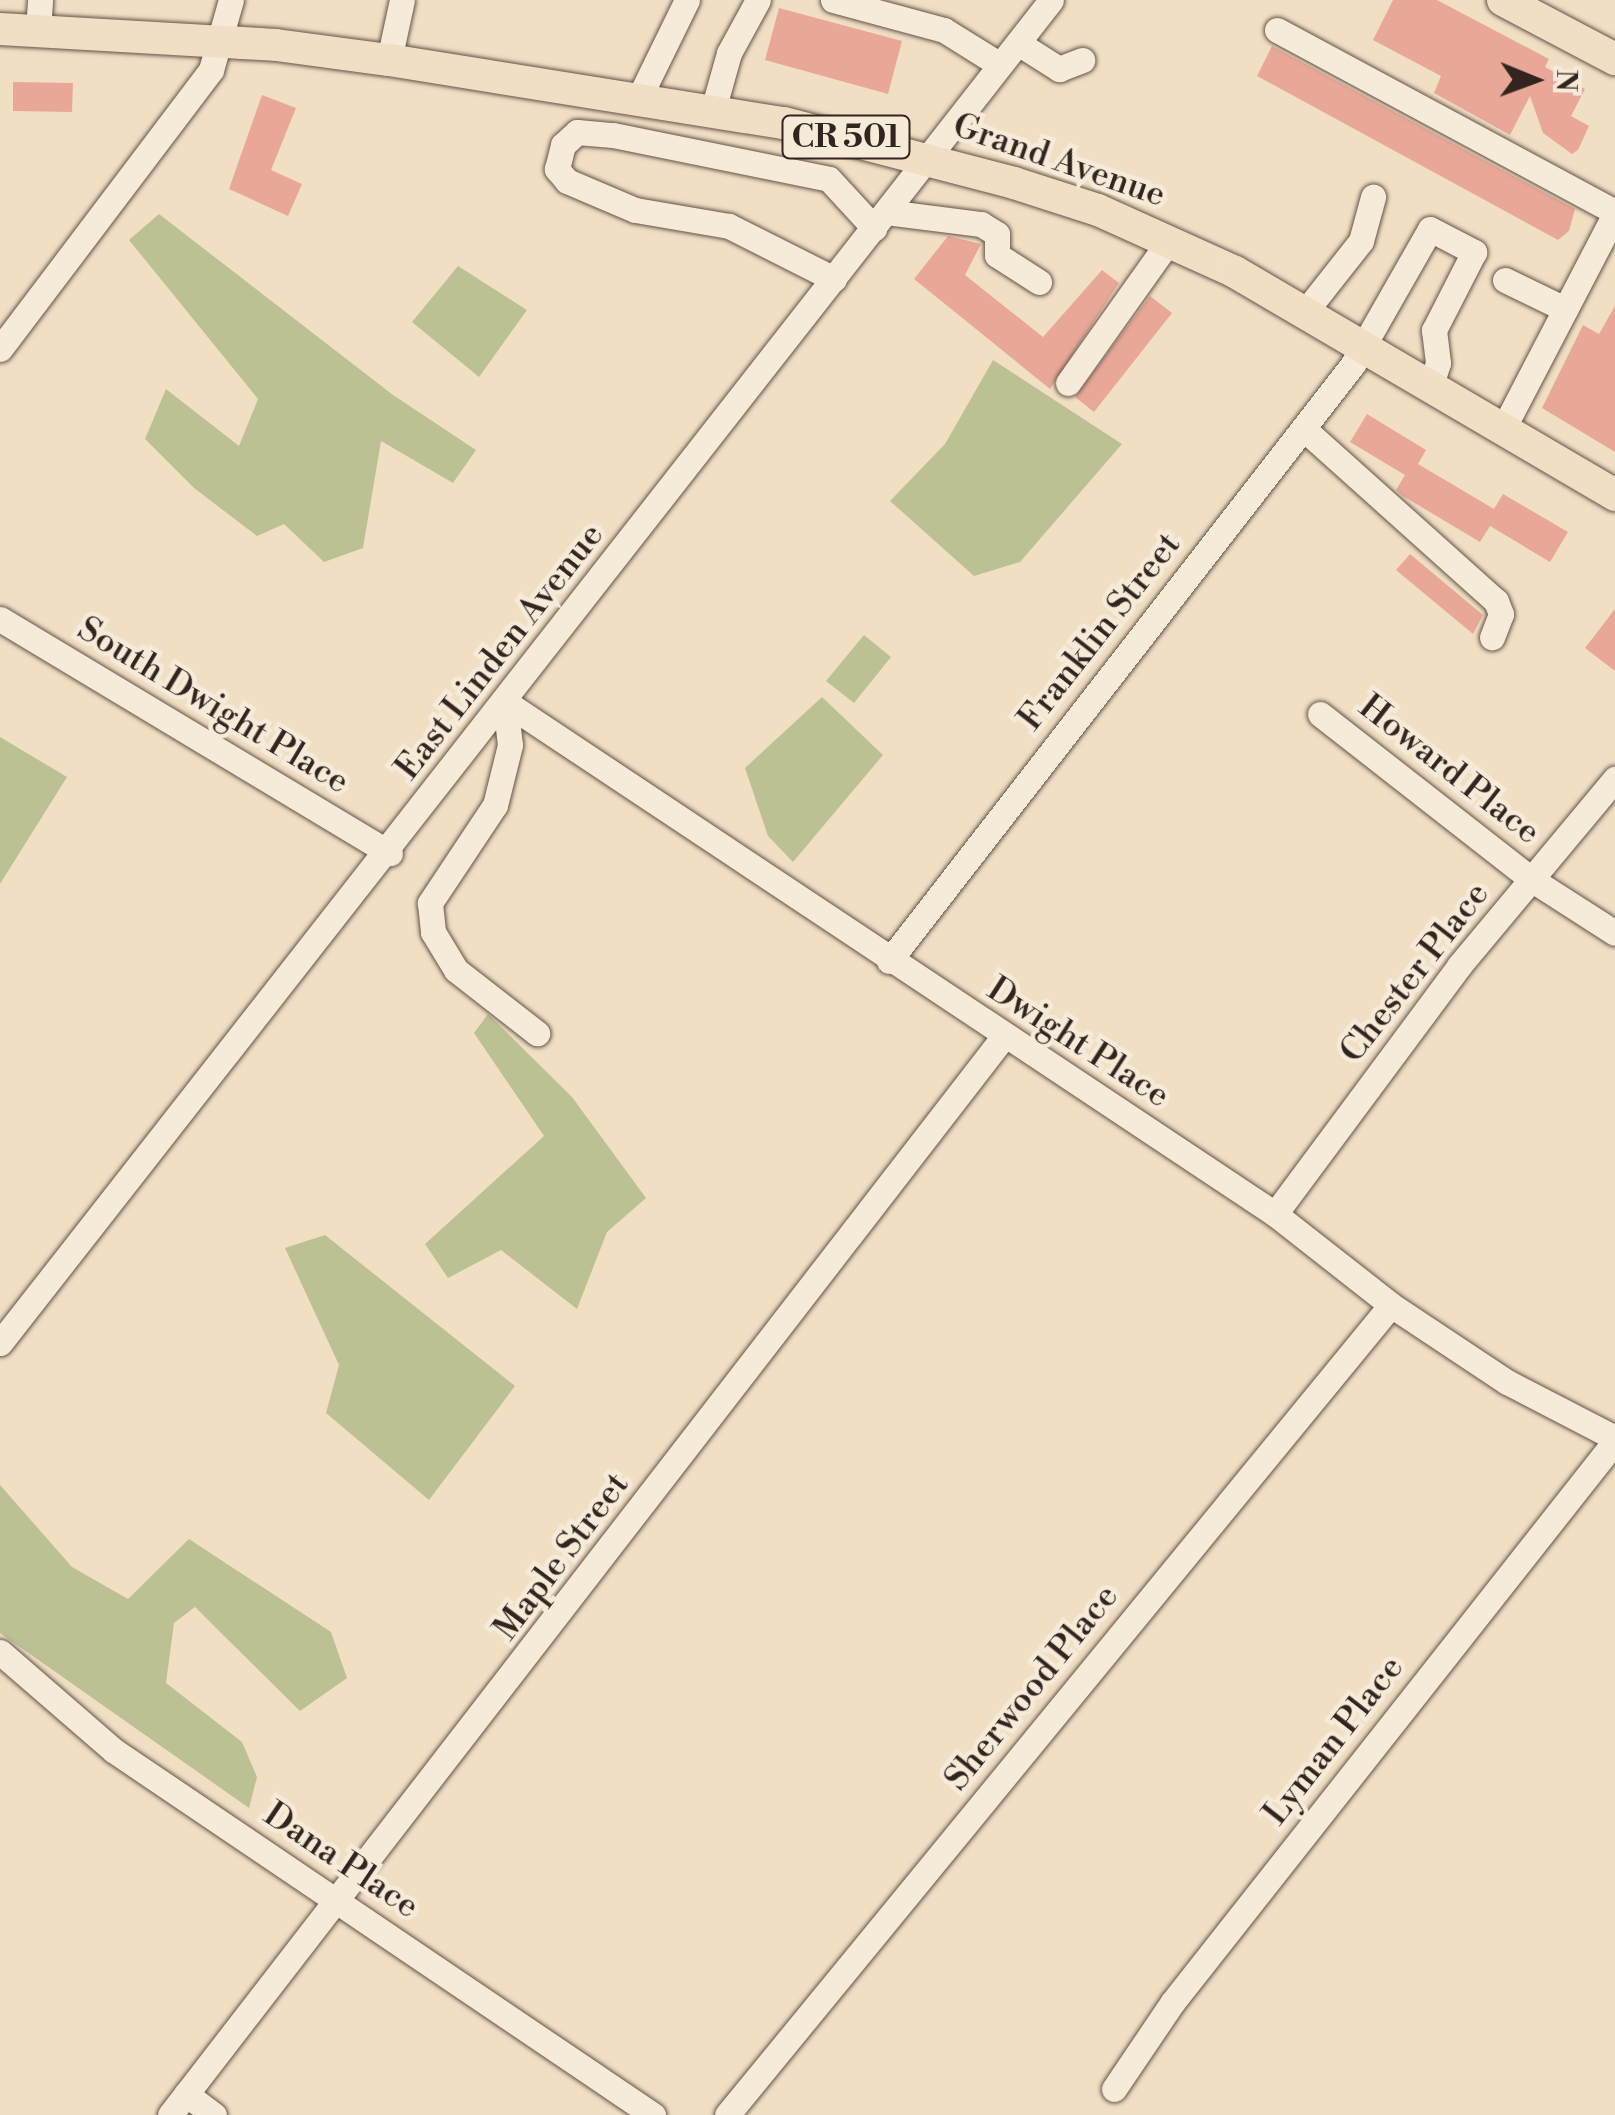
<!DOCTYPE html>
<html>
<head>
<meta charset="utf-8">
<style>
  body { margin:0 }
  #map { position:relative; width:1615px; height:2115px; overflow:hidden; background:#f1dfc4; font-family:"Libre Bodoni",serif }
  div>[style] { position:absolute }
  .green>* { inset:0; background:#bcc193 }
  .building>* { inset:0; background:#e9a897 }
  .roads { filter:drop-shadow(0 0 2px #635348) drop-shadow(0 0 2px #635348) }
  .minor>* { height:25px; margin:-12.5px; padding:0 12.5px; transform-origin:12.5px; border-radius:12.5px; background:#f6ead9 }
  .major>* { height:32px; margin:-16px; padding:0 16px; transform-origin:16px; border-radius:16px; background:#f1dfc4 }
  span { translate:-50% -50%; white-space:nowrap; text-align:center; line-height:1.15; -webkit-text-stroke:9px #f6ead9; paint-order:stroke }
  .shield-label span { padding:2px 8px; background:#f6ead9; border:2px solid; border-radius:8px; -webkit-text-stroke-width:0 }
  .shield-label { font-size:32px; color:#34241f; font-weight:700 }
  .street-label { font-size:35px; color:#34241f }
  .north { position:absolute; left:1485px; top:30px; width:100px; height:100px; -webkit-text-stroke:8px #f6ead9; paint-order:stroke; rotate:91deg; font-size:28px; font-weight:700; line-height:40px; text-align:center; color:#34241f }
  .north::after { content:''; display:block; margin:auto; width:35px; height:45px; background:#34241f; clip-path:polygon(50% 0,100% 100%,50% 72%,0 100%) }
</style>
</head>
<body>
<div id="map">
  <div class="green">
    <div style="clip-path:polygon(159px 214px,393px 395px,476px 450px,453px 483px,381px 441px,363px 548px,324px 562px,284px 524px,257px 536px,194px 488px,145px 439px,166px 389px,239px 446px,258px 399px,129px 240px)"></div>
    <div style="clip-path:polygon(458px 266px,527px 310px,479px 377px,412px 322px)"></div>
    <div style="clip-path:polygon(993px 360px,1122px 444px,1020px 562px,974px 576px,890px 501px,945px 444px)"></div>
    <div style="clip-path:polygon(864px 635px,891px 657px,854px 703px,826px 681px)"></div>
    <div style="clip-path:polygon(822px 697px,883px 755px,793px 862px,768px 836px,745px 768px)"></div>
    <div style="clip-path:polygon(0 737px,67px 777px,0 884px)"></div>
    <div style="clip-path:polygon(488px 1014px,572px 1097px,646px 1198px,607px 1232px,577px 1309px,501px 1250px,448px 1278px,425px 1244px,544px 1136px,474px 1033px)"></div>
    <div style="clip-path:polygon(325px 1235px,515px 1386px,429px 1500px,326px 1413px,339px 1365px,285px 1248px)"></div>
    <div style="clip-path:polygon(0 1485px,72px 1567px,128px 1599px,189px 1539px,331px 1632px,347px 1678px,300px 1711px,195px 1607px,174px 1623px,166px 1683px,242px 1742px,257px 1777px,249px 1808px,0 1633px)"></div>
  </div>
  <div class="building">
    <div style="clip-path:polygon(1393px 0,1437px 0,1549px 59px,1545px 67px,1585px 89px,1571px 116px,1589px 126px,1578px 150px,1572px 154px,1543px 133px,1530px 96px,1510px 135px,1434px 93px,1441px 76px,1373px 40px)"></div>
    <div style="clip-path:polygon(779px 8px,902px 41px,888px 94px,765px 60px)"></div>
    <div style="clip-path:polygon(1272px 46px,1575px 209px,1569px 231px,1558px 240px,1257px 76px)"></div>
    <div style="clip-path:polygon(13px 82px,73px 83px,72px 112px,13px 111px)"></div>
    <div style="clip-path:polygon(262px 95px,296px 108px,271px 170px,302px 184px,288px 216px,229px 189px)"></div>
    <div style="clip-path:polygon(948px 236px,981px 244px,965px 275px,1043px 337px,1102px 270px,1119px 283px,1050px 389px,914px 279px)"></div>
    <div style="clip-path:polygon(1150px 296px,1172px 313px,1094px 412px,1075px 397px)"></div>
    <div style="clip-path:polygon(1615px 306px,1615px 452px,1542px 408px,1583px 325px,1599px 334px)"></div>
    <div style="clip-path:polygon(1367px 414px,1426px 450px,1418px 464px,1494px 509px,1503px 494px,1568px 532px,1550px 562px,1490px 526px,1480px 542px,1403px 496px,1396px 490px,1405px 475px,1350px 442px)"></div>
    <div style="clip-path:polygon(1410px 554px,1483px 615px,1473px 634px,1396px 570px)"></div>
    <div style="clip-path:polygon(1615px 609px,1615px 671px,1585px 648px)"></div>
  </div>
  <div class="roads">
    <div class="minor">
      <div style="left:833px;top:0;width:115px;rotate:15.1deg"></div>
      <div style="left:944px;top:30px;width:66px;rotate:32deg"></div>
      <div style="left:38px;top:30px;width:30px;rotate:-86deg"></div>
      <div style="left:1277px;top:30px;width:384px;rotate:28.3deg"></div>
      <div style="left:1018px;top:43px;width:49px;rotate:32.4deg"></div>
      <div style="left:1059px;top:69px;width:25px;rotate:-21deg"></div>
      <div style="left:389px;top:60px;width:61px;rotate:-77.8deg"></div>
      <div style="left:639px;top:98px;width:109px;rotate:-63.9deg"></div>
      <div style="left:713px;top:110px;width:59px;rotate:-74.3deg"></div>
      <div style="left:729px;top:53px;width:60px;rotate:-61.3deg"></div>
      <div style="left:886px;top:212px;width:96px;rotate:7.2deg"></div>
      <div style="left:981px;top:224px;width:19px;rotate:32deg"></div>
      <div style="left:997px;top:234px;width:21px;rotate:90deg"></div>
      <div style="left:997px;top:255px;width:50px;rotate:32.7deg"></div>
      <div style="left:834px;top:279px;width:118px;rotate:-153.2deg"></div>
      <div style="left:729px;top:226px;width:95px;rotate:-170.3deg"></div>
      <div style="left:635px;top:210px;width:74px;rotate:-156.9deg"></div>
      <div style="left:567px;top:181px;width:16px;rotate:-130deg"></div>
      <div style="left:557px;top:169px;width:25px;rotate:-76deg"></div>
      <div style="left:563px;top:145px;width:19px;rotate:-43deg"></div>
      <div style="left:577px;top:132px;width:36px;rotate:5deg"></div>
      <div style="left:613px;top:135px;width:220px;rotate:11.5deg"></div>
      <div style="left:829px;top:179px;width:67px;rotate:47.4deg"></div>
      <div style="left:1505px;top:280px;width:67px;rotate:25.8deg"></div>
      <div style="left:1305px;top:312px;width:90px;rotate:-51.7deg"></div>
      <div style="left:1361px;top:241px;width:46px;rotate:-74.7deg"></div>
      <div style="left:0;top:349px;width:350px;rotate:-52.9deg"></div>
      <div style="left:211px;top:70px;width:73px;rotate:-74.1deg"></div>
      <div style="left:1068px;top:383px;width:174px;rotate:-54.6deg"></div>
      <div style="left:1504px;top:427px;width:240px;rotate:-62.5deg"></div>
      <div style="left:1304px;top:429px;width:258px;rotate:41.9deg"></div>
      <div style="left:1496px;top:601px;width:14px;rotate:69deg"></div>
      <div style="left:1501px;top:614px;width:25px;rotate:111deg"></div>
      <div style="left:0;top:619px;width:455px;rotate:31deg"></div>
      <div style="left:505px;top:702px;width:925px;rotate:33.62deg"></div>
      <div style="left:1275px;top:1214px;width:147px;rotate:38.1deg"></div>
      <div style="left:1391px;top:1305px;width:139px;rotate:33.6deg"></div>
      <div style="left:1507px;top:1382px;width:122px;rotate:27.4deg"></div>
      <div style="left:505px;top:702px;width:43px;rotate:83.4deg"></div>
      <div style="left:510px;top:745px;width:62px;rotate:104deg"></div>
      <div style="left:495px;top:805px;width:118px;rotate:123.6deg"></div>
      <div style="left:430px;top:903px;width:29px;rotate:84deg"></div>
      <div style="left:433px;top:932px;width:44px;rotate:58.8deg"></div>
      <div style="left:456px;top:970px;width:103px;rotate:37.9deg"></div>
      <div style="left:1320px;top:714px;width:271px;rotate:38deg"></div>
      <div style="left:1534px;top:881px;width:96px;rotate:32.7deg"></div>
      <div style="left:889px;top:961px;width:756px;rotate:-52.14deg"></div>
      <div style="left:1353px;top:364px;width:155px;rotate:-60.3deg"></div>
      <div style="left:1430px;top:229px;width:50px;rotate:27.6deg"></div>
      <div style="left:1474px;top:252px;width:88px;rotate:117.1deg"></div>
      <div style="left:1434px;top:330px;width:33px;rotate:83deg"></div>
      <div style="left:1438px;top:363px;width:22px;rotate:108deg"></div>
      <div style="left:1275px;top:1214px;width:309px;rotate:-53.4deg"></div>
      <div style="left:1459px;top:966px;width:244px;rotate:-50.2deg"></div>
      <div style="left:0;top:1343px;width:1705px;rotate:-51.95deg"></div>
      <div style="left:0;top:1652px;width:150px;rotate:40.9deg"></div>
      <div style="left:113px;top:1750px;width:652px;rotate:34.06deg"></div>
      <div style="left:1114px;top:2089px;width:104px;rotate:-56deg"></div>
      <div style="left:1172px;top:2003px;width:716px;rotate:-51.75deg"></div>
      <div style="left:186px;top:2094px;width:35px;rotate:37deg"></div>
      <div style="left:170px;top:2115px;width:1364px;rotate:-52.3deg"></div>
      <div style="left:727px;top:2115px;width:1047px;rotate:-50.66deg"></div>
    </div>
    <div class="major">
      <div style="left:1503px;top:0;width:127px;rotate:27.8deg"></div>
      <div style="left:0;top:29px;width:276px;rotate:3.3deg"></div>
      <div style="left:276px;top:45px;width:114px;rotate:7.6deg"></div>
      <div style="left:389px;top:60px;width:400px;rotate:9.1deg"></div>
      <div style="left:784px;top:123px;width:238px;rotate:14.6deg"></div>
      <div style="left:1014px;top:183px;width:88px;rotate:17.8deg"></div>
      <div style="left:1098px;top:210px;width:150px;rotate:24.3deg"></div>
      <div style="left:1235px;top:272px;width:441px;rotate:30.4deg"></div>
    </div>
  </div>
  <div class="shield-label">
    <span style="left:846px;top:137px">CR 501</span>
  </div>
  <div class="street-label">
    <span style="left:1059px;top:161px;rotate:19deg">Grand Avenue</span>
    <span style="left:1100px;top:632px;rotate:-52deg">Franklin Street</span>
    <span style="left:500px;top:652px;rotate:-52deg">East Linden Avenue</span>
    <span style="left:213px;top:706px;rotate:31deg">South Dwight Place</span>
    <span style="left:1449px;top:770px;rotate:38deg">Howard Place</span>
    <span style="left:1415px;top:973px;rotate:-52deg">Chester Place</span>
    <span style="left:1078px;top:1043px;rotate:33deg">Dwight Place</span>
    <span style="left:562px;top:1557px;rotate:-53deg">Maple Street</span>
    <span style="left:1032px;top:1688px;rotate:-51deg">Sherwood Place</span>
    <span style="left:1334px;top:1741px;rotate:-52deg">Lyman Place</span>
    <span style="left:341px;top:1861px;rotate:34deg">Dana Place</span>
  </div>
  <div class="north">N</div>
</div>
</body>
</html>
